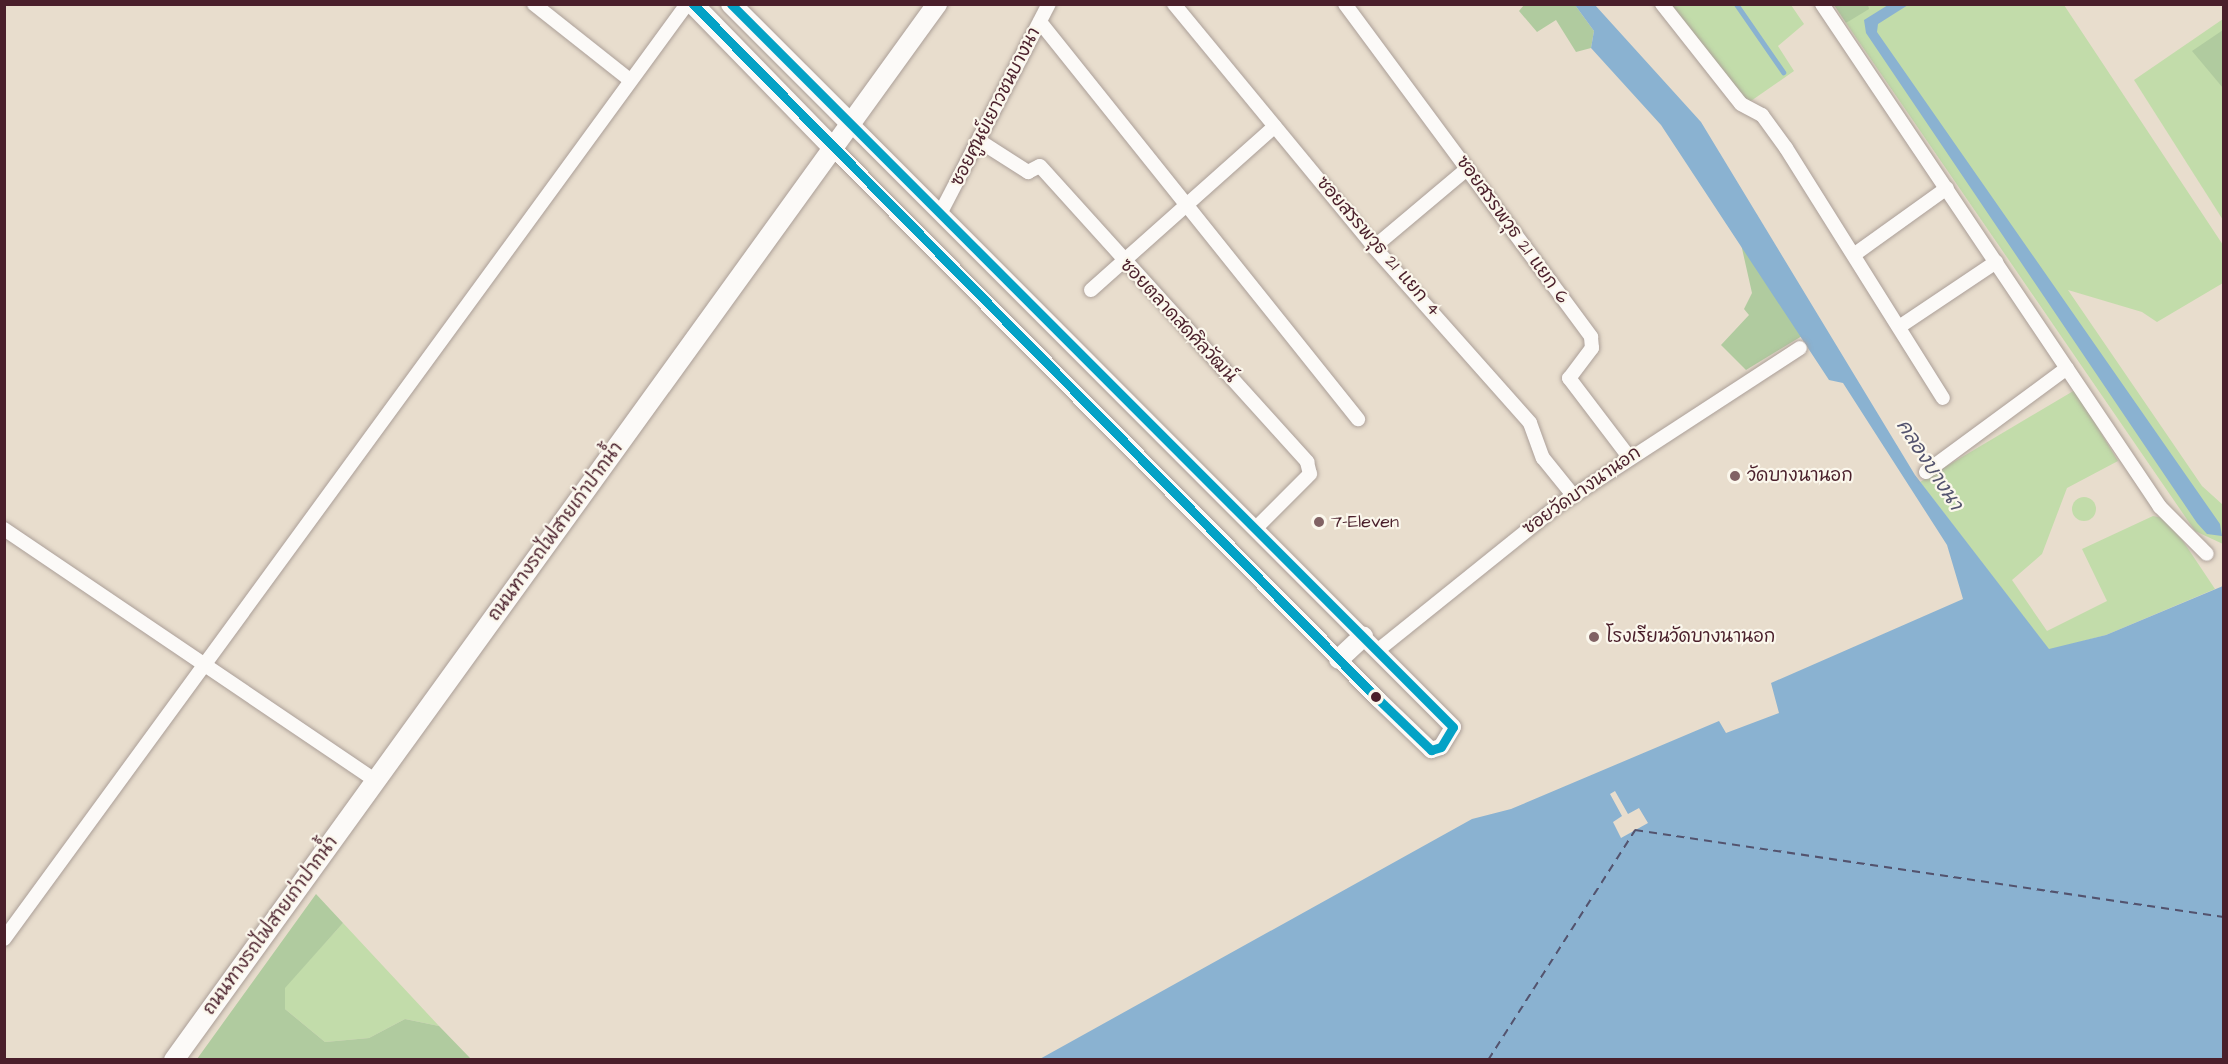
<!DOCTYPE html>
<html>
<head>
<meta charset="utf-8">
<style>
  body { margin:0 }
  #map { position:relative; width:2228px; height:1064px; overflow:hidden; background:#e8ddcd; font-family:"Architects Daughter","Playpen Sans Thai",sans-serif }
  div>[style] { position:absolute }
  .green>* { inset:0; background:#c2dcaa }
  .round { border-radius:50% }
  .forest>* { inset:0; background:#b0cb9f }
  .water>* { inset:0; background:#8ab2d1 }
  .pier>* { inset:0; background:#e8ddcd }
  .stream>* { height:5px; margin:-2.5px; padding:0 2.5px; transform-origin:2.5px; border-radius:2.5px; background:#8ab2d1 }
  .ferry>* { height:1.5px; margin-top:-0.75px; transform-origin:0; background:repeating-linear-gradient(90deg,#53536e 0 8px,transparent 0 14px) }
  .roads { filter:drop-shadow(0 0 2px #ab9f98) drop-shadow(0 0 2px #ab9f98) }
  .minor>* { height:14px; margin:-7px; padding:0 7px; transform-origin:7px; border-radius:7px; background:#fcfaf8 }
  .tertiary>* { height:16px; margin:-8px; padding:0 8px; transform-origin:8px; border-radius:8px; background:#fcfaf8 }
  .secondary>* { height:20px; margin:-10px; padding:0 10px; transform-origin:10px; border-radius:10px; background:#fcfaf8 }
  .bus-1>* { height:9px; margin:-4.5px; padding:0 4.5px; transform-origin:4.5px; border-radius:4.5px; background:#04a2c6 }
  .dots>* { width:16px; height:16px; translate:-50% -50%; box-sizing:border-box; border:3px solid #fbf7ec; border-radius:50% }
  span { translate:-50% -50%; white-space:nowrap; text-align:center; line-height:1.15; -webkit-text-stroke:4.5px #fbf7ec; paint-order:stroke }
  .street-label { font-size:18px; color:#4a1f2b }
  .poi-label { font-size:18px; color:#4a1f2b }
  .left { translate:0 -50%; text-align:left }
  .water-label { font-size:20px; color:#53536e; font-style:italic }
  .frame { position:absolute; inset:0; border:6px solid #4a1f2b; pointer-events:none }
</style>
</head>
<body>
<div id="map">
  <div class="green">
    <div style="clip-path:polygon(1672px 5px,1791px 5px,1804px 24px,1778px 46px,1794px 71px,1748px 103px)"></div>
    <div style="clip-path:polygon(1868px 5px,2064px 5px,2223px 245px,2223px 283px,2157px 322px,2142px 312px,2068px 290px,2202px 486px,2223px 505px,2223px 544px,2195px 531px,1846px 23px)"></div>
    <div style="clip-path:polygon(2223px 19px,2223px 220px,2134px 80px)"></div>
    <div style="clip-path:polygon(2075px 390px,2118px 461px,2067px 488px,2042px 554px,2012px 580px,2047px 631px,2107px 601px,2082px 549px,2153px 516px,2163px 518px,2183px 541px,2215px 589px,2106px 635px,2049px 650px,1920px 482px)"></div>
    <div class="round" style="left:2072px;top:497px;width:24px;height:24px"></div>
    <div style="clip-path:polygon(343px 923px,439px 1026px,405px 1019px,369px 1038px,325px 1042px,285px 1009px,284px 988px)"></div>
  </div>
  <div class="forest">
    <div style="clip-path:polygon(1524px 5px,1575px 5px,1594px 31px,1591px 48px,1576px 52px,1556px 20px,1537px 32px,1519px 11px)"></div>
    <div style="clip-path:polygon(1834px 5px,1868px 5px,1869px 9px,1846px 23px)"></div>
    <div style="clip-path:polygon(2223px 30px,2223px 88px,2192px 51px)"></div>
    <div style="clip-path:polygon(1741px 244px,1802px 336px,1746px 370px,1721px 345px,1749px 315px,1744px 309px,1752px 293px)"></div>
    <div style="clip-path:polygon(316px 894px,343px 923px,285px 988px,285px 1009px,325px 1042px,369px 1038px,405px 1019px,439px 1026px,471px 1059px,197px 1059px)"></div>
  </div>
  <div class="water">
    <div style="clip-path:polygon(1575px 5px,1595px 5px,1701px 122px,1915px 475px,2049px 649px,2106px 635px,2223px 586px,2223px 1059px,1038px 1060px,1472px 819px,1511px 809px,1719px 721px,1726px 733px,1779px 713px,1771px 683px,1963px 599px,1947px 545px,1843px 383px,1829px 380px,1661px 125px,1591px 48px,1594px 31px)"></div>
    <div style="clip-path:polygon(1888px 5px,1908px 5px,1878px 24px,1877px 32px,2220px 524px,2222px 536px,2207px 534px,2197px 523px,1866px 33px,1864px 20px)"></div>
  </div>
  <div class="pier">
    <div style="clip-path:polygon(1615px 791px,1628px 814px,1639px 808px,1648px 823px,1621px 838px,1613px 822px,1622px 816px,1610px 794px)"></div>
  </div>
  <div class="stream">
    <div style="left:1736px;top:4px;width:83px;rotate:55.3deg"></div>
  </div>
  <div class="ferry">
    <div style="left:1488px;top:1060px;width:273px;rotate:-57.4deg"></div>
    <div style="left:1635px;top:830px;width:595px;rotate:8.4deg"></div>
  </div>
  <div class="roads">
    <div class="minor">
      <div style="left:534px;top:4px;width:122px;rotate:38.4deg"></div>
      <div style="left:1174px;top:4px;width:315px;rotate:50.5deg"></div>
      <div style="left:1374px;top:247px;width:235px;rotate:48.4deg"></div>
      <div style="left:1530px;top:423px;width:37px;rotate:70deg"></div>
      <div style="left:1543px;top:458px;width:48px;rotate:51deg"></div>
      <div style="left:1345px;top:4px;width:414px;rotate:53.5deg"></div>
      <div style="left:1591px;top:337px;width:11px;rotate:85deg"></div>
      <div style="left:1592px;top:348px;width:38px;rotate:127deg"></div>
      <div style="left:1569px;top:378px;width:99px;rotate:52.8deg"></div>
      <div style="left:1662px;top:4px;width:127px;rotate:51.7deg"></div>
      <div style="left:1741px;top:104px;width:24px;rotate:28deg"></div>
      <div style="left:1762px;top:115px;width:41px;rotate:54deg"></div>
      <div style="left:1786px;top:148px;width:295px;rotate:57.9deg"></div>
      <div style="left:1822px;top:4px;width:606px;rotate:56.1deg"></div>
      <div style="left:2160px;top:507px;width:66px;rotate:45deg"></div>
      <div style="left:1040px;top:22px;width:509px;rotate:51.31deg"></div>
      <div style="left:981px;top:142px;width:56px;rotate:32.6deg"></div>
      <div style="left:1028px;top:172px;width:13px;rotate:-27deg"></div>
      <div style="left:1040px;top:166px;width:399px;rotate:47.9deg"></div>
      <div style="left:1307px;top:462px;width:12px;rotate:76deg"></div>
      <div style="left:1310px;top:474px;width:75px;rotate:135deg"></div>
      <div style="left:942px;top:210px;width:232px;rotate:-62.6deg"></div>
      <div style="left:1374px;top:247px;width:121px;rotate:-40deg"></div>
      <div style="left:1855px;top:254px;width:113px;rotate:-35.7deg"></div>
      <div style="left:1091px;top:290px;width:246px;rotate:-41.7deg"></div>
      <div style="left:1899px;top:327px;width:117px;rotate:-33.8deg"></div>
      <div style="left:1926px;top:472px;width:175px;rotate:-36.4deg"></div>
      <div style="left:4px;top:529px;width:449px;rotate:34.1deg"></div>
      <div style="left:1377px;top:651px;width:230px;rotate:-38.8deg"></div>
      <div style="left:1556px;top:507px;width:291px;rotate:-33.1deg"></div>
      <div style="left:4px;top:939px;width:1158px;rotate:-53.85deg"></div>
    </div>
    <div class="tertiary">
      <div style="left:834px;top:149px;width:774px;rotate:45.31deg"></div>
      <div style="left:1378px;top:699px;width:74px;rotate:43.9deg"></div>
      <div style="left:1431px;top:750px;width:10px;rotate:-17deg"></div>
      <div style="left:1441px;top:747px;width:23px;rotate:-59deg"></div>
      <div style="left:1453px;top:727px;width:851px;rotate:-134.95deg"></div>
    </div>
    <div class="secondary">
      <div style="left:693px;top:4px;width:202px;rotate:45.8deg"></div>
      <div style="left:731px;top:4px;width:171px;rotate:45deg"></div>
      <div style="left:1339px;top:659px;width:33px;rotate:-43deg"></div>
      <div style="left:174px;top:1060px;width:1303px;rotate:-54.15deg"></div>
    </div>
  </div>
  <div class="bus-1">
    <div style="left:693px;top:4px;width:976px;rotate:45.42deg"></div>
    <div style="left:1378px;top:699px;width:74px;rotate:43.9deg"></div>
    <div style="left:1431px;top:750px;width:10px;rotate:-17deg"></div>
    <div style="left:1441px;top:747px;width:23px;rotate:-59deg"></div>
    <div style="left:1453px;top:727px;width:1022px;rotate:-134.96deg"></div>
  </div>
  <div class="dots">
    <div style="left:1735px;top:476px;background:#816264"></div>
    <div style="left:1319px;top:522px;background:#816264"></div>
    <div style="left:1594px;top:637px;background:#816264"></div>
    <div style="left:1376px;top:697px;background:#4a1f2b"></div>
  </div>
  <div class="street-label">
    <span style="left:996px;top:107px;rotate:-63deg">ซอยศูนย์เยาวชนบางนา</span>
    <span style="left:1512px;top:230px;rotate:54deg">ซอยสรรพวุธ 21 แยก 6</span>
    <span style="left:1378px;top:247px;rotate:49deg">ซอยสรรพวุธ 21 แยก 4</span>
    <span style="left:1178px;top:321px;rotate:47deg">ซอยตลาดสดศิลวัฒน์</span>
    <span style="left:1582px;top:491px;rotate:-35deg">ซอยวัดบางนานอก</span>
    <span style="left:556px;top:532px;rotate:-54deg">ถนนทางรถไฟสายเก่าปากน้ำ</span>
    <span style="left:271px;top:926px;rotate:-54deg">ถนนทางรถไฟสายเก่าปากน้ำ</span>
  </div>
  <div class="poi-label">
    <span class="left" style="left:1747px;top:476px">วัดบางนานอก</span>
    <span class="left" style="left:1331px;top:522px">7-Eleven</span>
    <span class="left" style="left:1606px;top:637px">โรงเรียนวัดบางนานอก</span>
  </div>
  <div class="water-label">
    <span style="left:1929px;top:465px;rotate:57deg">คลองบางนา</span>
  </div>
  <div class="frame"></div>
</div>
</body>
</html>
